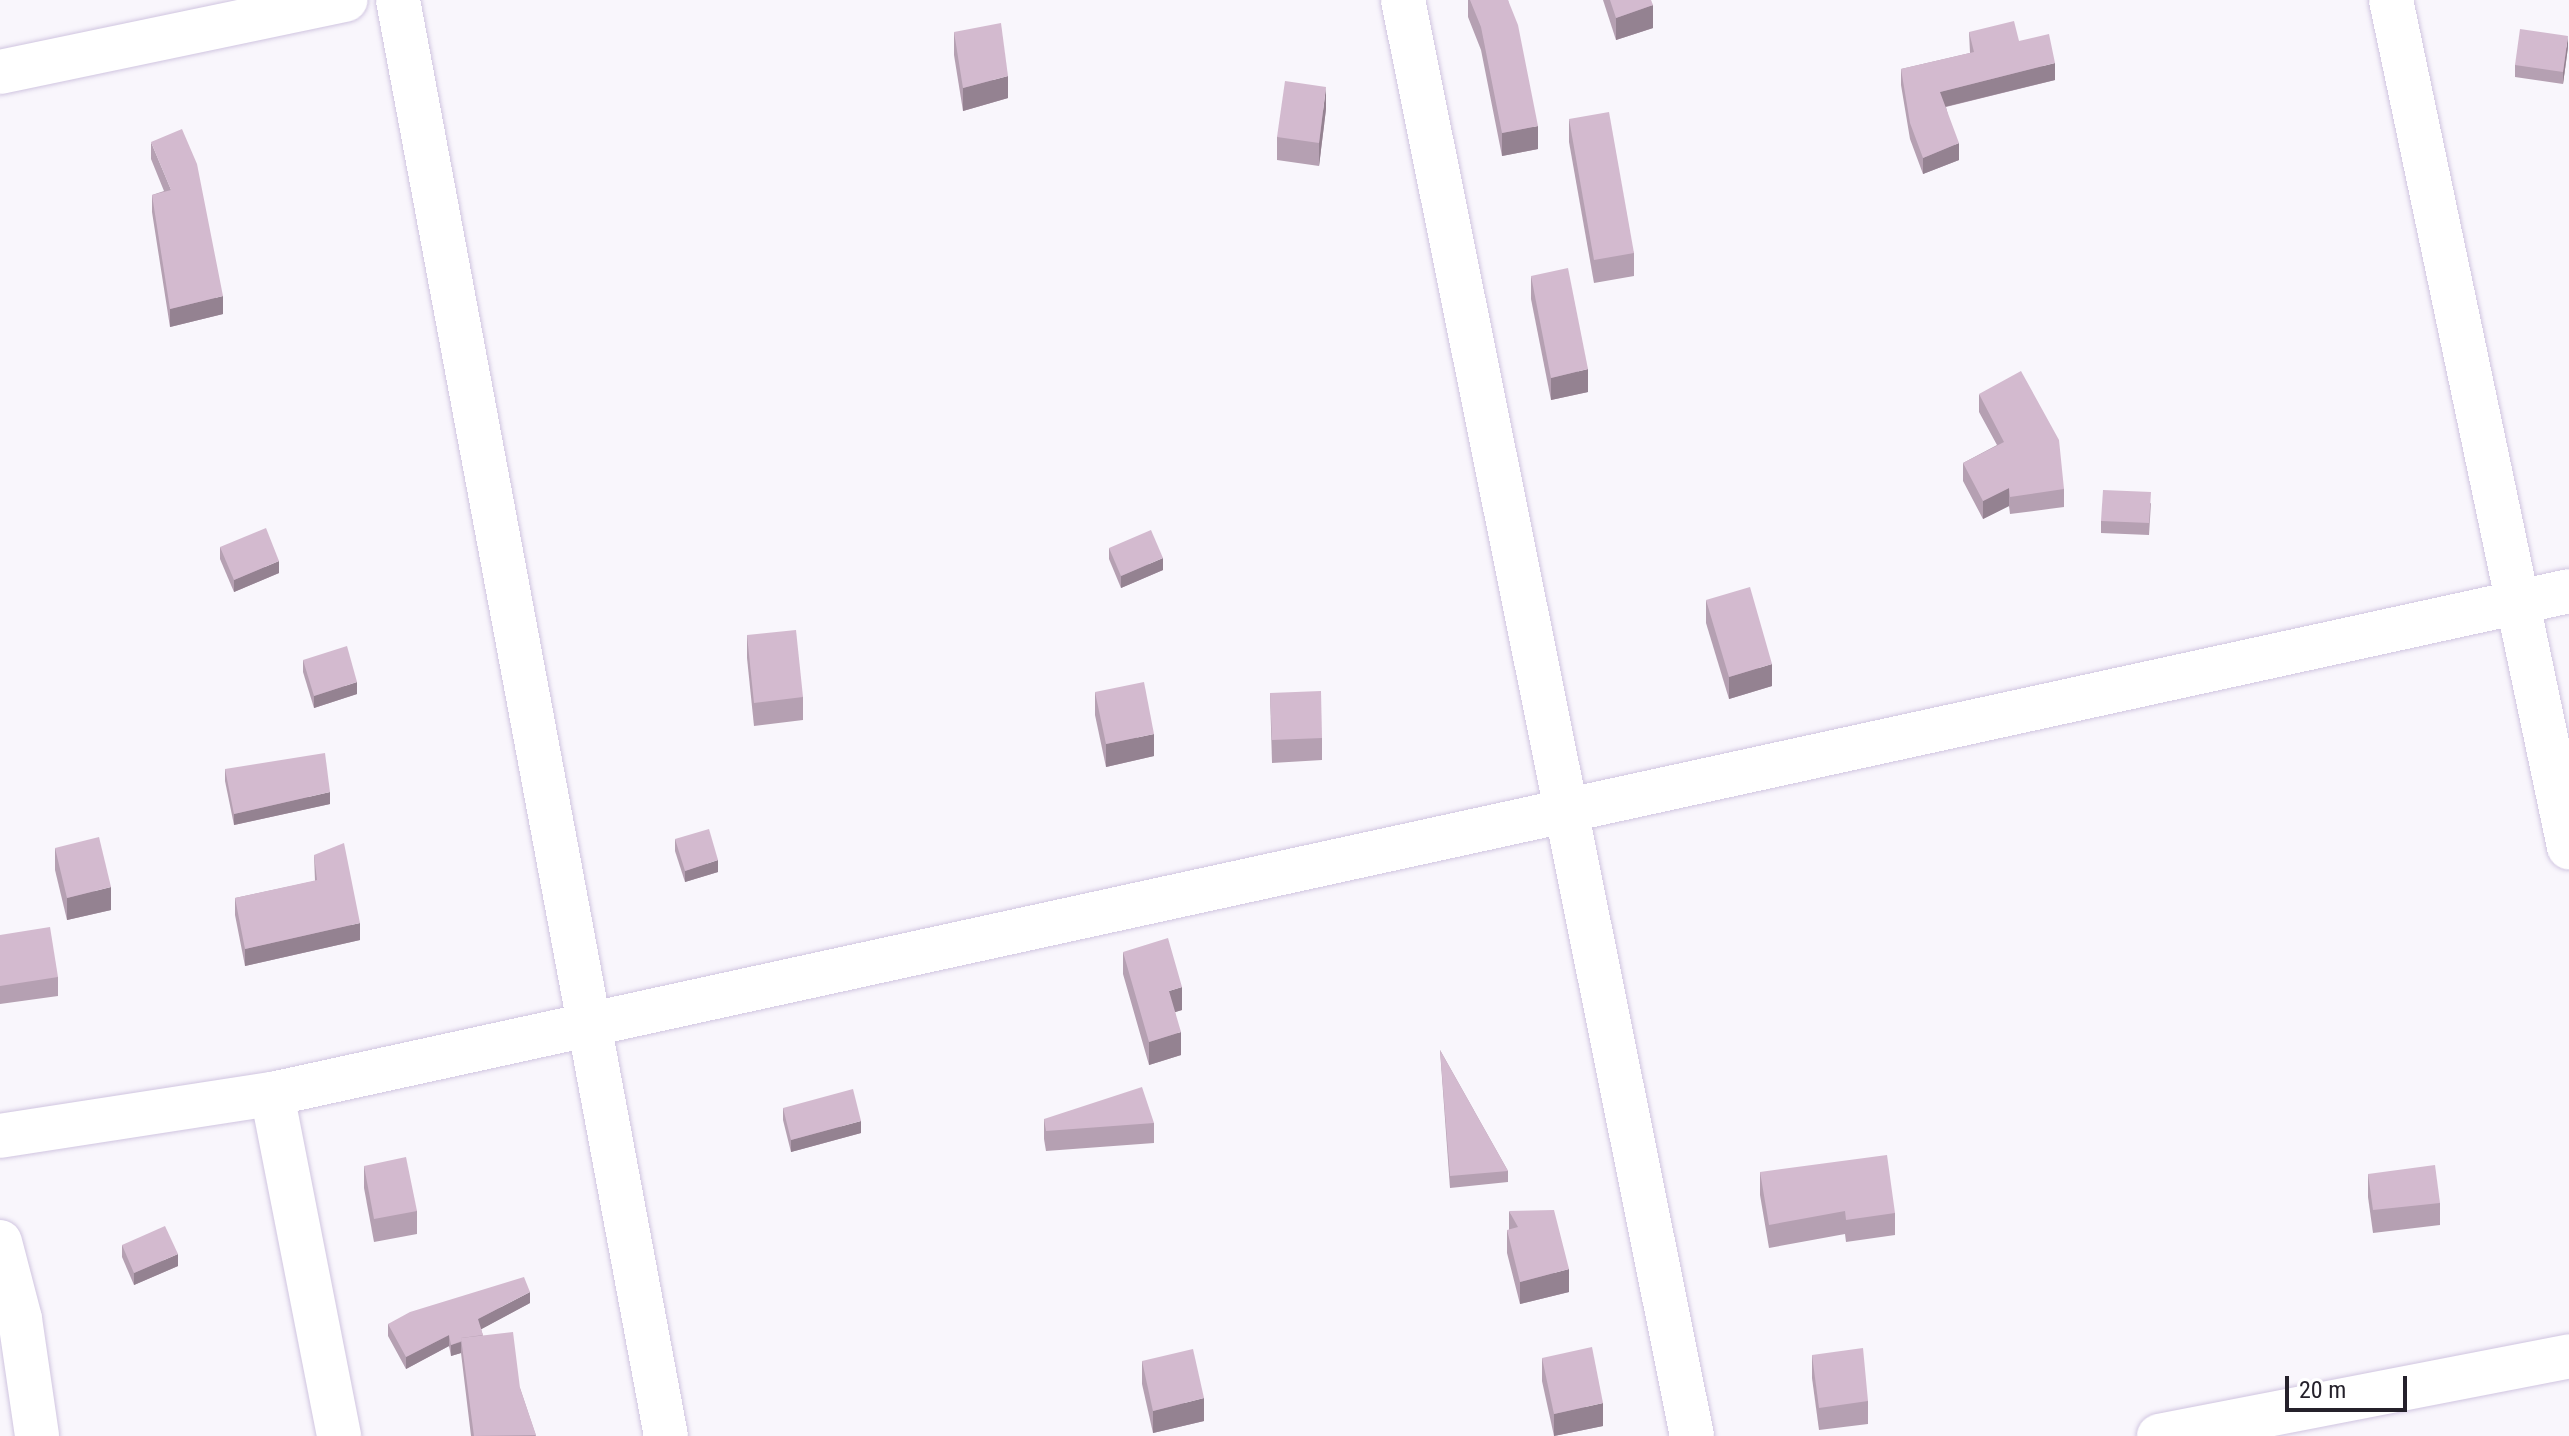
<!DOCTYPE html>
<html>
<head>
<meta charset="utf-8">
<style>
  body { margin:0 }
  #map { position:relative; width:2569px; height:1436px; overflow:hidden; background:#f9f6fc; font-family:"Roboto Condensed",sans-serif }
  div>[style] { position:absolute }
  .roads { filter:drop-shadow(0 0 2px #d0c5e0) drop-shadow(0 0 2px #d0c5e0) }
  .minor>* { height:44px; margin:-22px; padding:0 22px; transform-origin:22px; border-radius:22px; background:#fff }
  .wall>* { inset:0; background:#b5a0b2 }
  .shaded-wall>* { inset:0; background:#948291 }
  .building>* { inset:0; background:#d3bacf }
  span { translate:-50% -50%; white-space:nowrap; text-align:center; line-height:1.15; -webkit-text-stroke:8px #fff; paint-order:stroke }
  .scale { position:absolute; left:2285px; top:1376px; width:122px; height:36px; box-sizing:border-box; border:4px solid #25212b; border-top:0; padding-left:10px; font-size:24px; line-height:28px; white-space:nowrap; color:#25212b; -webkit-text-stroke:6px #fff; paint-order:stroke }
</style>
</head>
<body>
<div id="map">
  <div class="roads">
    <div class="minor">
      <div style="left:398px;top:0;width:1461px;rotate:79.43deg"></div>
      <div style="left:1403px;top:0;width:1465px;rotate:78.62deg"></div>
      <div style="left:2391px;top:0;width:866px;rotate:78.13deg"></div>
      <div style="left:0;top:72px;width:353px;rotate:-11.8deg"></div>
      <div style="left:272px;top:1094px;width:349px;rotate:78.9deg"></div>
      <div style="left:0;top:1136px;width:275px;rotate:-8.8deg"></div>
      <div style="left:272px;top:1094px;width:2351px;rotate:-12.35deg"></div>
      <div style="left:0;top:1242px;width:80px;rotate:75.4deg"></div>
      <div style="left:20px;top:1319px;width:118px;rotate:81.7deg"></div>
      <div style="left:2159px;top:1436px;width:418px;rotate:-11deg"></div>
    </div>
  </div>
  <div class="wall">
    <div style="clip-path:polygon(1468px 0,1508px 0,1538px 149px,1502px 156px,1481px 50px,1468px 17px)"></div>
    <div style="clip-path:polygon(1603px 0,1651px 0,1653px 28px,1616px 40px)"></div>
    <div style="clip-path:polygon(954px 32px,1008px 98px,963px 111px,954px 55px)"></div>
    <div style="clip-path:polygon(1969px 32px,2019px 41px,2055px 80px,1946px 107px,1959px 160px,1923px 174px,1910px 139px,1901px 85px,1901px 69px,1970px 53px)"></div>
    <div style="clip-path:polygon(2568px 47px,2563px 84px,2515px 77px,2515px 65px)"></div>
    <div style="clip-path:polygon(1326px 109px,1319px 166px,1277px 160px,1277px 137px)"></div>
    <div style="clip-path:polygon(1569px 119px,1634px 253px,1634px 276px,1594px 283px,1569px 142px)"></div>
    <div style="clip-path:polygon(151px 142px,223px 314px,170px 327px,152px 212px,152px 195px,164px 191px,151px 159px)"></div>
    <div style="clip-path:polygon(1531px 276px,1588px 392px,1551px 400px,1531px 299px)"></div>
    <div style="clip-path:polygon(1979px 394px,2064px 489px,2064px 507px,2010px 514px,2009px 506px,1983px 519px,1963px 481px,1963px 463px,1997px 445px,1979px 412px)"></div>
    <div style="clip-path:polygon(2151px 503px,2149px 535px,2101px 533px,2101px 521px)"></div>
    <div style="clip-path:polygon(220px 547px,279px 573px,234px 592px,220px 559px)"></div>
    <div style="clip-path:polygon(1109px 548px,1163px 570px,1121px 588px,1109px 559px)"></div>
    <div style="clip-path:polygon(1706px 600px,1772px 686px,1729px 699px,1706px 623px)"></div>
    <div style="clip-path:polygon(747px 635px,803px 697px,803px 720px,754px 726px,747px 658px)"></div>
    <div style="clip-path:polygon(303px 660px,357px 694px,314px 708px,303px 672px)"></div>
    <div style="clip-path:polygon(1095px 692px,1154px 756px,1106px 767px,1095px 715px)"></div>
    <div style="clip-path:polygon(1270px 693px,1322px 738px,1322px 760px,1272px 763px)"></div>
    <div style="clip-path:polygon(225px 769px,330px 804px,234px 825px,225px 781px)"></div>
    <div style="clip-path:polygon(675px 839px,718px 872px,685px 882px,675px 851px)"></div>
    <div style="clip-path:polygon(55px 848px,111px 910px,67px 920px,55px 870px)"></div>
    <div style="clip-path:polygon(314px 855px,360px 940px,245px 966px,235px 915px,235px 898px,315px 881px)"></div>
    <div style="clip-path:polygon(0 935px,58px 977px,58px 996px,0 1004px)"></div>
    <div style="clip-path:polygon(1123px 952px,1182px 1010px,1175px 1012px,1181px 1055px,1149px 1065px,1123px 974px)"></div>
    <div style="clip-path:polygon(1440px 1050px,1508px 1171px,1508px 1182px,1450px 1188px)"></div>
    <div style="clip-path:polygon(783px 1108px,861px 1133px,791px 1152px,783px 1120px)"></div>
    <div style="clip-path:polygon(1044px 1119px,1154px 1123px,1154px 1143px,1046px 1151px,1044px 1139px)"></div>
    <div style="clip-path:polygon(364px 1166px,417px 1211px,417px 1234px,374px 1242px,364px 1188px)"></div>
    <div style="clip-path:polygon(1760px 1172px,1895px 1213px,1895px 1235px,1846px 1242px,1845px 1234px,1769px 1248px,1760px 1195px)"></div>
    <div style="clip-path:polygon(2368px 1174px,2440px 1203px,2440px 1225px,2373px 1233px,2368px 1197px)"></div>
    <div style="clip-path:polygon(1509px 1211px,1569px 1292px,1520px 1304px,1507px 1253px,1507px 1230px,1509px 1230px)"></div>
    <div style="clip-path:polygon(122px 1245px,178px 1266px,134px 1285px,122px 1257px)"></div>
    <div style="clip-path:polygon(530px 1303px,481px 1329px,483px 1336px,520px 1388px,536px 1436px,471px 1436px,461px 1353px,451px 1356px,449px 1346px,406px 1369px,388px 1336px,388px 1324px)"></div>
    <div style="clip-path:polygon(1812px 1355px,1868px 1401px,1868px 1424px,1819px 1430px,1812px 1378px)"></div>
    <div style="clip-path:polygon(1542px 1358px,1603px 1426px,1554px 1436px,1542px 1381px)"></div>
    <div style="clip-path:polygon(1142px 1361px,1204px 1421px,1153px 1433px,1142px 1384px)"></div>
  </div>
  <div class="shaded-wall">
    <div style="clip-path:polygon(1653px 5px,1653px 28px,1616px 40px,1616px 18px)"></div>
    <div style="clip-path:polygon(2568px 36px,2568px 47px,2563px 84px,2563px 72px)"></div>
    <div style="clip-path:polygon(2055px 63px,2055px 80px,1940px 108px,1940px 92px)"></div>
    <div style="clip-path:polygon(1008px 76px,1008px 98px,963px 111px,963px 88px)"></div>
    <div style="clip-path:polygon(1326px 87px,1326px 109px,1319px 166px,1319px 143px)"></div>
    <div style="clip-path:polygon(1538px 126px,1538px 149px,1502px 156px,1502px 133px)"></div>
    <div style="clip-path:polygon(1959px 143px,1959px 160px,1923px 174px,1923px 158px)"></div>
    <div style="clip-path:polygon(223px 296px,223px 314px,170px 327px,170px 309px)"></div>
    <div style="clip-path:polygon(1588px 369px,1588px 392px,1551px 400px,1551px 378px)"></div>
    <div style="clip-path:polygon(2009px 488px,2009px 506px,1983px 519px,1983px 501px)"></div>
    <div style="clip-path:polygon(1163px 558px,1163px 570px,1121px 588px,1121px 576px)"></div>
    <div style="clip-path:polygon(279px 561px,279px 573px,234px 592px,234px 580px)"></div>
    <div style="clip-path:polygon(1772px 664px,1772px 686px,1729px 699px,1729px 677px)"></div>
    <div style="clip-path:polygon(357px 682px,357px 694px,314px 708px,314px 696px)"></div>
    <div style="clip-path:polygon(1154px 734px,1154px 756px,1106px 767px,1106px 744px)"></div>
    <div style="clip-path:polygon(330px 792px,330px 804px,234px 825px,234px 814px)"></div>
    <div style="clip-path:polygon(718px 860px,718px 872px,685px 882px,685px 871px)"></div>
    <div style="clip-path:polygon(111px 887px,111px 910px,67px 920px,67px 898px)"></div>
    <div style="clip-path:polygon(360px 923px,360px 940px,245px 966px,245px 949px)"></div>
    <div style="clip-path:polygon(1182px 987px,1182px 1010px,1169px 1014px,1169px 991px)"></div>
    <div style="clip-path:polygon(1181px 1032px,1181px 1055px,1149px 1065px,1149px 1042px)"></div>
    <div style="clip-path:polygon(861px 1121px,861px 1133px,791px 1152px,791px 1140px)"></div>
    <div style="clip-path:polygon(178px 1254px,178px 1266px,134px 1285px,134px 1273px)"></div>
    <div style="clip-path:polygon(1569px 1269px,1569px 1292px,1520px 1304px,1520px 1282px)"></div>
    <div style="clip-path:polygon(530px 1292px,530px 1303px,478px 1331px,478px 1319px)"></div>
    <div style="clip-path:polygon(449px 1335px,449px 1346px,406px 1369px,406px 1357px)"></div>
    <div style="clip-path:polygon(461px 1342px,461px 1353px,451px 1356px,451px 1345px)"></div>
    <div style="clip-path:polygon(1204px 1398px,1204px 1421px,1153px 1433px,1153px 1411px)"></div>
    <div style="clip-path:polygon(1603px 1403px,1603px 1426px,1554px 1436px,1554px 1414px)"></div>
  </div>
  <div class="building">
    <div style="clip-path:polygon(1470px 0,1508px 0,1518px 25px,1538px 126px,1502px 133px,1481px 27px)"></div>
    <div style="clip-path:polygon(1610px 0,1651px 0,1653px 5px,1616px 18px)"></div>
    <div style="clip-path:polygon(2014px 21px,2019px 41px,2049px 34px,2055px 63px,1940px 92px,1959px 143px,1923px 158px,1910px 123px,1901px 69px,1974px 52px,1969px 32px)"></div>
    <div style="clip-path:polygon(1001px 23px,1008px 76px,963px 88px,954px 32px)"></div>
    <div style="clip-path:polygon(2520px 29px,2568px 36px,2563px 72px,2515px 65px)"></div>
    <div style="clip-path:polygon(1285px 81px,1326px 87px,1319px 143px,1277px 137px)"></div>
    <div style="clip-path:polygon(1609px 112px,1634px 253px,1594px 260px,1569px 119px)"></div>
    <div style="clip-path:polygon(182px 129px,197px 164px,223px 296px,170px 309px,152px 195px,171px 190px,151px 142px)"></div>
    <div style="clip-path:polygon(1568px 268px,1588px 369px,1551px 378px,1531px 276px)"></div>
    <div style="clip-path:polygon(2021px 371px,2059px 440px,2064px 489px,2010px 497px,2009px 488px,1983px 501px,1963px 463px,2004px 442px,1979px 394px)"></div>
    <div style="clip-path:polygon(2103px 490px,2151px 492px,2149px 523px,2101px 521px)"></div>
    <div style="clip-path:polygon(266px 528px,279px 561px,234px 580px,220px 547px)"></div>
    <div style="clip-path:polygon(1151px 530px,1163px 558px,1121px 576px,1109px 548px)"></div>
    <div style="clip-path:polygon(1750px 587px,1772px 664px,1729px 677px,1706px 600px)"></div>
    <div style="clip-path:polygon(796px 630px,803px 697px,754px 703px,747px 635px)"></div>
    <div style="clip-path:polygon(347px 646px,357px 682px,314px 696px,303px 660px)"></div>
    <div style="clip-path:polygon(1144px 682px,1154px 734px,1106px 744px,1095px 692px)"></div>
    <div style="clip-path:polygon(1321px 691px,1322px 738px,1272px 740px,1270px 693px)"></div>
    <div style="clip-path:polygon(325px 753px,330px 792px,234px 814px,225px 769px)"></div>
    <div style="clip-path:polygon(709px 829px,718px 860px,685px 871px,675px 839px)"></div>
    <div style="clip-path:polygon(99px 837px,111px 887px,67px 898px,55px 848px)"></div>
    <div style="clip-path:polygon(344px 843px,360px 923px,245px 949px,235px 898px,317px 880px,314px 855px)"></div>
    <div style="clip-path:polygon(50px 927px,58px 977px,0 986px,0 935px)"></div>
    <div style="clip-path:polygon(1168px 938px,1182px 987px,1169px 991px,1181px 1032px,1149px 1042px,1123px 952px)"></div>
    <div style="clip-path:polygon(1440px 1050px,1508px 1171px,1450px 1176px)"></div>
    <div style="clip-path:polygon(1142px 1087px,1154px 1123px,1046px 1131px,1044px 1119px)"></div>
    <div style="clip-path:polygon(853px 1089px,861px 1121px,791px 1140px,783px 1108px)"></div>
    <div style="clip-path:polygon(1887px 1155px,1895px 1213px,1846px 1220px,1845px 1211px,1769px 1225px,1760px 1172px)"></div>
    <div style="clip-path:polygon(406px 1157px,417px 1211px,374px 1219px,364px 1166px)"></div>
    <div style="clip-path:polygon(2435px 1165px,2440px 1203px,2373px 1210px,2368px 1174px)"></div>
    <div style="clip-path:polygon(1554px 1210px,1569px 1269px,1520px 1282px,1507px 1230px,1518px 1227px,1509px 1211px)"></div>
    <div style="clip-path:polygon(165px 1226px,178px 1254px,134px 1273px,122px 1245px)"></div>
    <div style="clip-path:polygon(524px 1277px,530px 1292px,478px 1319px,483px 1335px,461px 1338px,462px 1341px,451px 1345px,449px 1335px,406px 1357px,388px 1324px,410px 1312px)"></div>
    <div style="clip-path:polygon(513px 1332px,520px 1388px,536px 1435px,474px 1436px,461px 1338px)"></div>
    <div style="clip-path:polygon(1592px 1347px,1603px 1403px,1554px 1414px,1542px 1358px)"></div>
    <div style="clip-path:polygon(1863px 1348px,1868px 1401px,1819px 1408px,1812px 1355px)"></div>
    <div style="clip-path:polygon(1193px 1349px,1204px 1398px,1153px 1411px,1142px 1361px)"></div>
  </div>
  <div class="scale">20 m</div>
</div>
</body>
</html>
